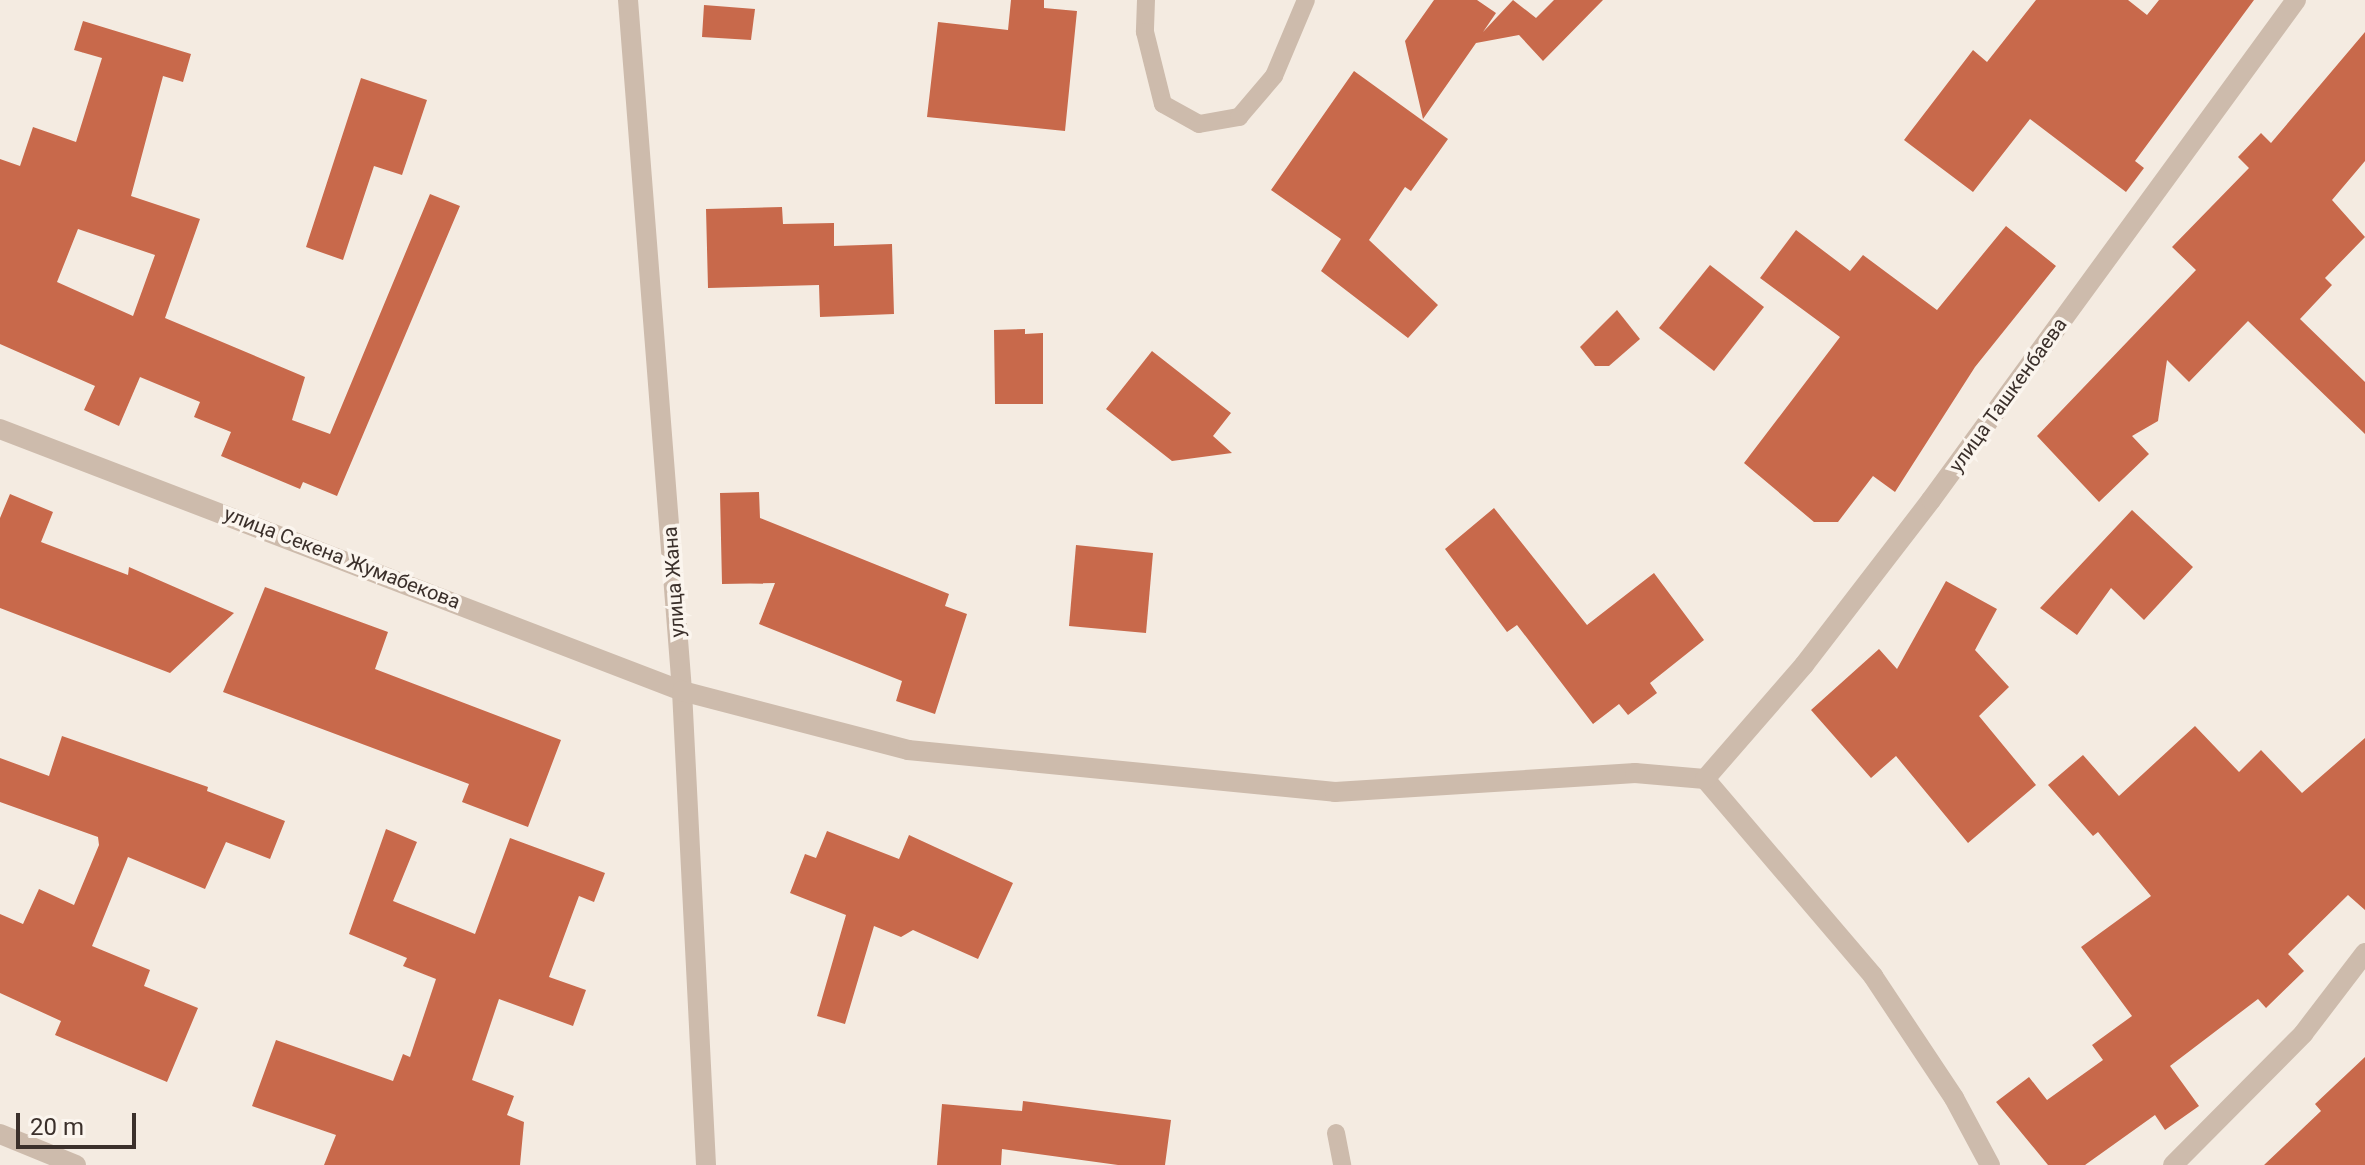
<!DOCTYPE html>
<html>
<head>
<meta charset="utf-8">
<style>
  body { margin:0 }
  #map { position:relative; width:2365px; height:1165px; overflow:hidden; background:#f4ebe1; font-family:Roboto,sans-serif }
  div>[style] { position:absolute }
  .building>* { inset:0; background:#c8694b }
  .lane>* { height:18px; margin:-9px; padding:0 9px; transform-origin:9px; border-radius:9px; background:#cdbbac }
  .street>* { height:20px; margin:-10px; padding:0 10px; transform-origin:10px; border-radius:10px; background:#cdbbac }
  span { translate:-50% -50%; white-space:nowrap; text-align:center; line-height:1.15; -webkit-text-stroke:7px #fbf5ee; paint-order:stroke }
  .street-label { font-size:20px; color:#3b302b }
  .scale { position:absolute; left:16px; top:1113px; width:120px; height:36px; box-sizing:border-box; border:4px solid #3b302b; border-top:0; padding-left:10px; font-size:24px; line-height:28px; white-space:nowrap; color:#3b302b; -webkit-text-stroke:6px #fbf5ee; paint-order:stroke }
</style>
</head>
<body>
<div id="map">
  <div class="building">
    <div style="clip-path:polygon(1011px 0,1044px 0,1044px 8px,1077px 11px,1065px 131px,927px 117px,938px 22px,1008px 30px)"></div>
    <div style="clip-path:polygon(1434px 0,1477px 0,1496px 13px,1483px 32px,1513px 0,1536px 18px,1554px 0,1603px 0,1543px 61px,1519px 35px,1476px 43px,1423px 119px,1405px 41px)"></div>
    <div style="clip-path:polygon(2036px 0,2128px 0,2147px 15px,2159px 0,2254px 0,2135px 161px,2144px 168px,2126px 192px,2030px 119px,1973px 192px,1904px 140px,1973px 50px,1987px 62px)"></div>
    <div style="clip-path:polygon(704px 5px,755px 9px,751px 40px,702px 37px)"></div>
    <div style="clip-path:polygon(evenodd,83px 21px,191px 54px,183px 82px,163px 76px,131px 196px,200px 219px,165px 318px,305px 377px,292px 420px,330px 434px,430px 194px,460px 206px,337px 496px,303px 482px,300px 489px,221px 456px,231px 432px,194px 417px,200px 402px,140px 377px,119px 426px,84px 410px,95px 386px,0 344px,0 159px,20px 166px,33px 127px,76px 142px,102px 58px,74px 50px,83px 21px,78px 229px,155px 255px,133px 316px,57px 282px,78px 229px)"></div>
    <div style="clip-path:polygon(2365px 32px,2365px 161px,2332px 200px,2365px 237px,2325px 278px,2332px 285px,2300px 319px,2365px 382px,2365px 434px,2248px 321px,2189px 382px,2167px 360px,2158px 421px,2132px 436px,2149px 454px,2099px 502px,2037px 436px,2196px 270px,2172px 247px,2249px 168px,2238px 157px,2261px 133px,2271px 143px)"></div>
    <div style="clip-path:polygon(1354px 71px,1448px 139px,1411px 191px,1405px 187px,1369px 240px,1438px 305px,1408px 338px,1321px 271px,1341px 239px,1271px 190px)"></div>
    <div style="clip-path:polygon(361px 78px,427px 100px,402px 175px,374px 166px,343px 260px,306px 247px)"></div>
    <div style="clip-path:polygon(782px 207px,783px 224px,834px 223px,834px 246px,892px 244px,894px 314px,820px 317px,819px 285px,708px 288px,706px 209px)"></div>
    <div style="clip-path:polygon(2006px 226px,2056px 266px,1975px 367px,1895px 492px,1873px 476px,1838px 522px,1814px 522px,1744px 463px,1840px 337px,1760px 278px,1796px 230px,1850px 271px,1863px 255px,1937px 310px)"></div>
    <div style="clip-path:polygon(1710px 265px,1764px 307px,1714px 371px,1659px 328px)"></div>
    <div style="clip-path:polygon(1617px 310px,1640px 339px,1609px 366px,1595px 366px,1580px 347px)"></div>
    <div style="clip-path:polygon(1025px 329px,1025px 334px,1043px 333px,1043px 404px,995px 404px,994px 330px)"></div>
    <div style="clip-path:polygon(1152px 351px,1231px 413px,1213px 436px,1232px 453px,1172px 461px,1106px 409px)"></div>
    <div style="clip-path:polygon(759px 492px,760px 518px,949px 594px,945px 606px,967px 614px,935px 714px,896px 701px,902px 681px,759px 624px,775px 583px,722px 584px,720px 493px)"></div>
    <div style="clip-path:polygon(10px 494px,53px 512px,41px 542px,128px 575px,129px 567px,234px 613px,170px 673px,0 608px,0 518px)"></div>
    <div style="clip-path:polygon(1494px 508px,1587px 625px,1654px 573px,1704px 640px,1650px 683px,1657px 693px,1628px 715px,1619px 704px,1593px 724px,1517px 625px,1507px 632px,1445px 549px)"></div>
    <div style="clip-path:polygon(2132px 510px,2193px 567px,2144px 620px,2111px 588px,2077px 635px,2040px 608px)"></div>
    <div style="clip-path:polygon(1076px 545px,1153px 553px,1146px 633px,1069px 626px)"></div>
    <div style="clip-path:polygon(1946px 581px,1997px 609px,1975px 650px,2009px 687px,1979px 716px,2036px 785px,1968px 843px,1896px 756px,1871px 778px,1811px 710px,1879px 649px,1897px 669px)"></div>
    <div style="clip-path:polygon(265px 587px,388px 632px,375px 669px,561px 740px,528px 827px,462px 802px,469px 784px,223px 692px)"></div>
    <div style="clip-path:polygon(2195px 726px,2239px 772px,2261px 750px,2302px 793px,2365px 738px,2365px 910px,2348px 895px,2288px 954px,2304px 971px,2266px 1008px,2258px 999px,2170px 1066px,2199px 1106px,2165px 1130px,2155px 1115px,2085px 1165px,2048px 1165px,1996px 1102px,2029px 1077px,2047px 1100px,2103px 1060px,2092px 1045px,2132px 1016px,2081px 947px,2151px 896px,2098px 832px,2093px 836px,2048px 785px,2083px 755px,2119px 796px)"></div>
    <div style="clip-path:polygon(62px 736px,208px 787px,207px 791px,285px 821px,270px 859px,226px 842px,205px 889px,128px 857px,92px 946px,150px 970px,144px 986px,198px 1008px,167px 1082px,55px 1035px,61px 1021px,0 993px,0 914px,23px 924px,39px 889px,74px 905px,99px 845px,98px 837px,0 802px,0 758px,49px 776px)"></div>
    <div style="clip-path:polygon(386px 829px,417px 842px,393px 901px,475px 934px,510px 838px,605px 873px,594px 902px,579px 896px,549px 977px,586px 990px,573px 1026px,499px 999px,472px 1080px,514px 1096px,507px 1115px,524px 1122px,520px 1165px,324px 1165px,336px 1135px,252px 1106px,276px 1040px,393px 1081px,403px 1054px,410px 1057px,436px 979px,403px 966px,407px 958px,349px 934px)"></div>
    <div style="clip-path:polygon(827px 831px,899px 859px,909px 835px,1013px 883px,978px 959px,913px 930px,901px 937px,874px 926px,845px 1024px,817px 1016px,846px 915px,790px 893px,805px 854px,816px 858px)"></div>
    <div style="clip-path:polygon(2365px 1057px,2365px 1165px,2264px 1165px,2321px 1111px,2315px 1104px)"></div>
    <div style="clip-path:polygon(1023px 1101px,1171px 1120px,1165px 1165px,1118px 1165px,1002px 1149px,1001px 1165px,937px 1165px,942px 1104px,1022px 1111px)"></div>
  </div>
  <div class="lane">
    <div style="left:1146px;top:0;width:32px;rotate:92deg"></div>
    <div style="left:1145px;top:32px;width:74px;rotate:76deg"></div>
    <div style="left:1163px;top:104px;width:41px;rotate:29.1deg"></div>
    <div style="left:1199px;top:124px;width:41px;rotate:-9.9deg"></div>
    <div style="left:1239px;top:117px;width:54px;rotate:-49.5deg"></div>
    <div style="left:1274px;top:76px;width:82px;rotate:-67.2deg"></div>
    <div style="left:1336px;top:1133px;width:33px;rotate:79deg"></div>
  </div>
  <div class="street">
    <div style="left:628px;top:0;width:693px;rotate:85.53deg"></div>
    <div style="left:682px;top:691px;width:475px;rotate:87.1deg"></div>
    <div style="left:0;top:429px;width:731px;rotate:21.01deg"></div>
    <div style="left:682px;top:691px;width:234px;rotate:14.6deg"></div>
    <div style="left:908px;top:750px;width:429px;rotate:5.6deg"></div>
    <div style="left:1335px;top:792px;width:301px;rotate:-3.6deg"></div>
    <div style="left:1635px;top:773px;width:70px;rotate:4.9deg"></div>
    <div style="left:1705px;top:779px;width:259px;rotate:49.5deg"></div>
    <div style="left:1873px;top:976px;width:146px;rotate:56.4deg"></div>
    <div style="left:1954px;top:1098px;width:76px;rotate:61.8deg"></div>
    <div style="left:1705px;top:779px;width:151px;rotate:-49deg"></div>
    <div style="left:1804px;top:665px;width:208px;rotate:-52.4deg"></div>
    <div style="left:1931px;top:500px;width:619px;rotate:-53.87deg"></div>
    <div style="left:0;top:1134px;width:82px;rotate:22.2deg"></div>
    <div style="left:2173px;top:1165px;width:185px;rotate:-45.2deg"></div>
    <div style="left:2303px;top:1034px;width:102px;rotate:-52.6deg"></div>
  </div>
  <div class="street-label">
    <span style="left:2008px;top:395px;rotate:-54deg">улица Ташкенбаева</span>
    <span style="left:342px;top:558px;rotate:21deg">улица Секена Жумабекова</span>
    <span style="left:674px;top:582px;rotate:-94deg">улица Жана</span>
  </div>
  <div class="scale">20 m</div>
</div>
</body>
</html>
